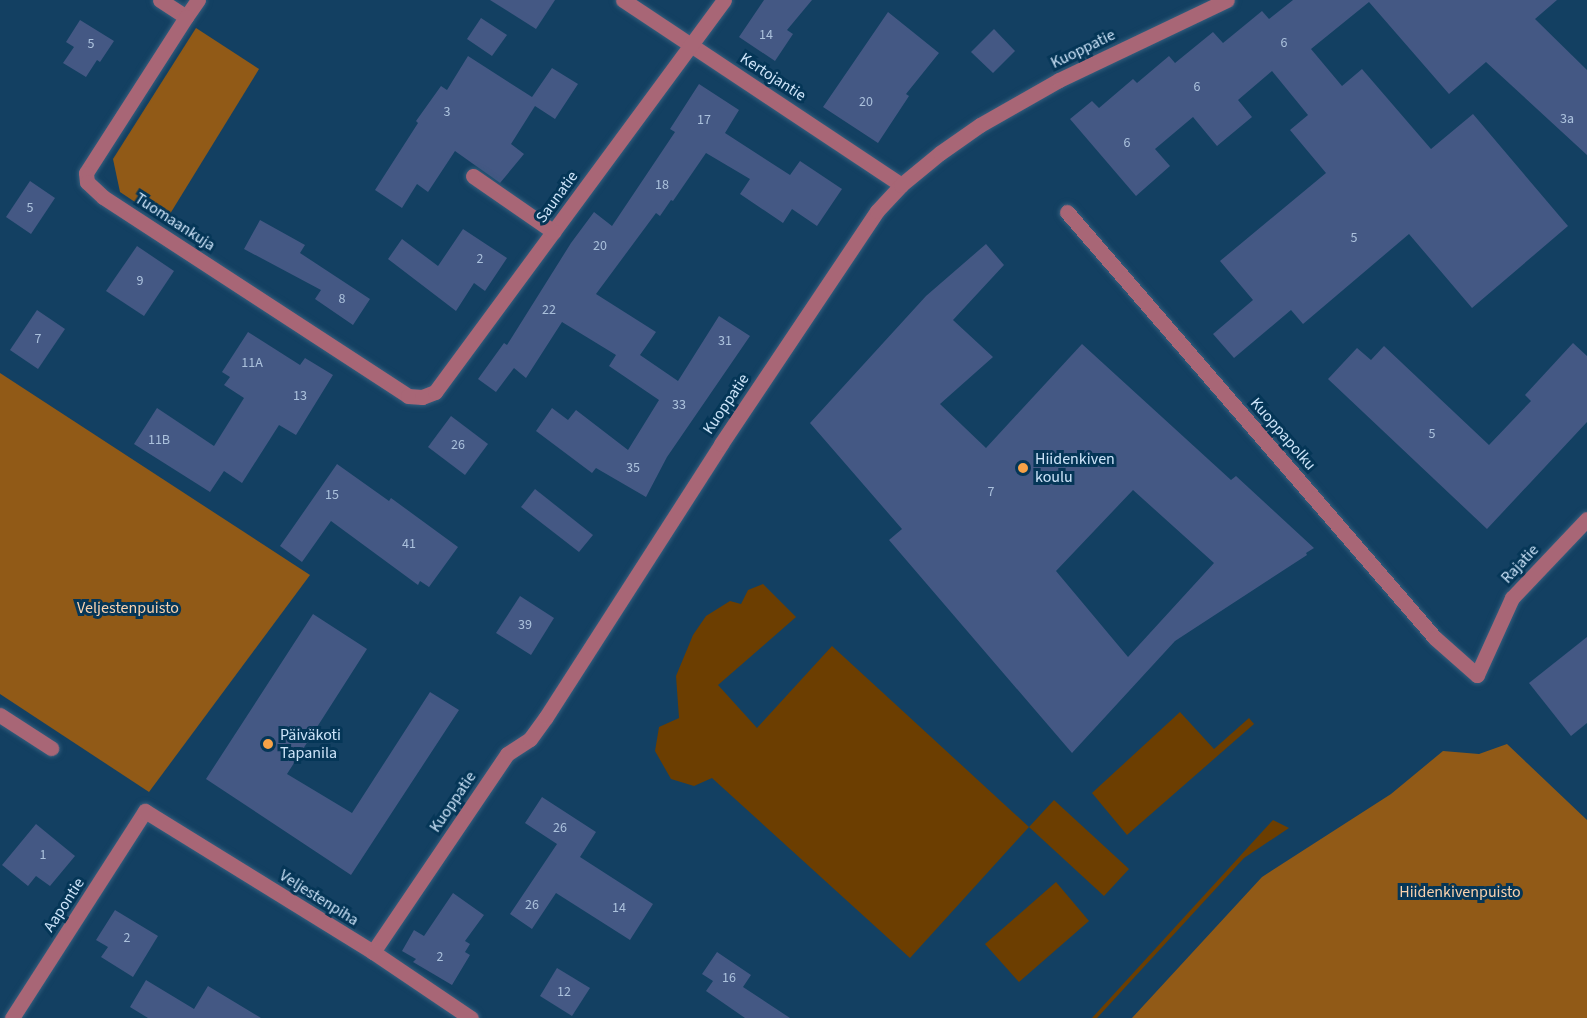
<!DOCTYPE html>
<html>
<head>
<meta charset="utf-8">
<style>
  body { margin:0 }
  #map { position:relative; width:1587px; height:1018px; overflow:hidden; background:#134062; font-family:"Source Sans 3",sans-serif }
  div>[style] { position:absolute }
  .green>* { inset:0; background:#6c3e01 }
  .forest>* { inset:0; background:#915a17 }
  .building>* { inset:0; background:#445884 }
  .roads { filter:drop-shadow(0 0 2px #345e7d) drop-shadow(0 0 2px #345e7d) }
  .minor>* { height:15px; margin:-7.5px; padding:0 7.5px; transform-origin:7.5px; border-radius:7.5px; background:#a86676 }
  .dots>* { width:16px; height:16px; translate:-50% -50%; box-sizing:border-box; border:3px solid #053657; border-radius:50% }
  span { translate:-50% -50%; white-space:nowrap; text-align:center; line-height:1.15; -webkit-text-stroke:6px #053657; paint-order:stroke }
  .number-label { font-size:14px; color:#abc1dc }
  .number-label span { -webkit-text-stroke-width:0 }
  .street-label { font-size:16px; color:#cde4f9 }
  .poi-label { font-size:16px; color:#cde4f9 }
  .left { translate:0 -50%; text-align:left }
  .park-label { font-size:16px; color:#f9d2ae }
</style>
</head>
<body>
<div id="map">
  <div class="green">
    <div style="clip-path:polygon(763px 584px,796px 617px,718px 685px,757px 728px,832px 646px,1029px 827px,1054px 800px,1129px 869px,1104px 896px,1029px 827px,910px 958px,712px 778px,694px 786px,671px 779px,655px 751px,659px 727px,679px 718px,676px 676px,693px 635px,706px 616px,730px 601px,741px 604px,748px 590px)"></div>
    <div style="clip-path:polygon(1180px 712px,1214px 749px,1249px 718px,1254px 724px,1127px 835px,1092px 793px)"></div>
    <div style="clip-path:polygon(1273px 820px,1289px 828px,1244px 858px,1097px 1018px,1092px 1018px)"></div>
    <div style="clip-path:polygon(1056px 882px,1089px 921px,1019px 982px,985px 944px)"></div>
  </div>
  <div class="forest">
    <div style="clip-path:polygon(196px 28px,259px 69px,165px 222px,120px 192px,113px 159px)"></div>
    <div style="clip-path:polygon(0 373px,310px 575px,149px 792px,0 694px)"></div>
    <div style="clip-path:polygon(1507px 744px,1587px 820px,1587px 1018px,1132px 1018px,1262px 877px,1391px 794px,1443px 751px,1479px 754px)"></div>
  </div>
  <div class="building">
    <div style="clip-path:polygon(490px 0,555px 0,536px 29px)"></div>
    <div style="clip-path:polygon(764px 0,812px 0,787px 30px,793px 34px,775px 61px,739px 37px)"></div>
    <div style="clip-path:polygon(1293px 0,1557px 0,1535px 19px,1587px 70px,1587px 155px,1486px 62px,1449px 94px,1369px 2px,1311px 49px,1342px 86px,1362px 69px,1431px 149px,1473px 114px,1568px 226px,1472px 308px,1409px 234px,1303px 324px,1291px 310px,1234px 358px,1213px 334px,1253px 300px,1220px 261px,1326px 173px,1290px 130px,1308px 115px,1272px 71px,1238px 100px,1252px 117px,1217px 146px,1193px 117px,1155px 149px,1170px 166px,1136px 196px,1070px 119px,1092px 101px,1099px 108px,1133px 79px,1137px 83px,1169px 56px,1175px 63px,1213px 32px,1223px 43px,1262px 11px,1269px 19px)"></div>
    <div style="clip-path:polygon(888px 12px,939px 53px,906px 94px,909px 96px,878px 143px,823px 107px)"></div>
    <div style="clip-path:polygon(481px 18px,507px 35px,492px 56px,467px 39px)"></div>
    <div style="clip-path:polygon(80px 20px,114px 41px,100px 62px,97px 60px,86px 77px,63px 63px,74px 47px,66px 42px)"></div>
    <div style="clip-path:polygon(994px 29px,1015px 51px,993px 73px,971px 52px)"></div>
    <div style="clip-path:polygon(468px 56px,532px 97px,552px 68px,578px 84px,555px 119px,535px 106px,511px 144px,524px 154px,500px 183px,455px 151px,428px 192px,417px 184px,402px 208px,375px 190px,418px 123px,416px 121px,441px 86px,447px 90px)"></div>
    <div style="clip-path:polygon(699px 84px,739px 110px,725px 133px,790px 175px,800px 161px,842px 189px,817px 226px,792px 209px,783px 223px,740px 194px,750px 179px,706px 153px,673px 201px,671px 200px,660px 216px,656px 213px,596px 294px,656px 332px,640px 355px,678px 381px,719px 316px,750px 336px,667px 457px,646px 497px,596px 468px,592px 473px,536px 431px,552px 408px,568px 420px,576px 410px,628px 450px,659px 400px,609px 366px,616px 355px,562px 322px,526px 378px,514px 368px,496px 392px,478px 379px,504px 343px,507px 345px,571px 243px,594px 212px,612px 226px,675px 132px,670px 129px)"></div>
    <div style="clip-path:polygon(30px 181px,55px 198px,31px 234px,6px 217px)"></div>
    <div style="clip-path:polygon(260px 220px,305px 245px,300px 253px,370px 299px,353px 325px,315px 299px,321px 290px,244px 249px)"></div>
    <div style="clip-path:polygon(463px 229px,507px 258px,485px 291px,474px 283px,456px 311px,388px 259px,402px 239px,438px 266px)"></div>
    <div style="clip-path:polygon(evenodd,986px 244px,1004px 265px,953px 320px,993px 357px,940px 404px,986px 448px,1082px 344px,1231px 480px,1236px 476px,1314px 548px,1306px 553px,1307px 555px,1175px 641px,1072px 753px,889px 540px,902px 529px,810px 423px,926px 296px,986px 244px,1133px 490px,1214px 563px,1128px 657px,1056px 571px,1133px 490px)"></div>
    <div style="clip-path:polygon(137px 246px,174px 271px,144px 316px,106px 291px)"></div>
    <div style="clip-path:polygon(37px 310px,65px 329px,38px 369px,10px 350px)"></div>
    <div style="clip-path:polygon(248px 332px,300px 365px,305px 358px,333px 375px,296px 435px,279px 425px,242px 483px,224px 471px,210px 492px,134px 444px,157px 408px,214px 446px,244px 398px,224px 385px,230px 377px,222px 372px)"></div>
    <div style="clip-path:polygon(1573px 343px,1587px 356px,1587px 422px,1487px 529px,1328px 379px,1357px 348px,1371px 360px,1384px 346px,1489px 445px,1531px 401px,1525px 395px)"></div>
    <div style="clip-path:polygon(451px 416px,488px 444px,465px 475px,428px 447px)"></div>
    <div style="clip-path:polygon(337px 464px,389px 501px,391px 498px,458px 547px,429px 587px,420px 581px,418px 585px,331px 521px,302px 562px,280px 546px)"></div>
    <div style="clip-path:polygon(535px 489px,593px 535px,579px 552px,521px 507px)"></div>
    <div style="clip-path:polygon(520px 596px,554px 618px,531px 655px,496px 633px)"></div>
    <div style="clip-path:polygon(313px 614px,367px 649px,287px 774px,352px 813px,430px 692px,459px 710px,351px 875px,206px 779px)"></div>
    <div style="clip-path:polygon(1587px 637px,1587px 723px,1571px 736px,1529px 683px)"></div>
    <div style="clip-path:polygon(542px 797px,596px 832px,580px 857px,653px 904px,630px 940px,556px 893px,532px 929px,510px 914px,557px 844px,525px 823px)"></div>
    <div style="clip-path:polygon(36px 824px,75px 856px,50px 886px,36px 876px,28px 886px,2px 865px)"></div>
    <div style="clip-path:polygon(453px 893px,484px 915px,465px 941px,470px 944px,465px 952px,470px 955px,452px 985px,413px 962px,416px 959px,402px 951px,414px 930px,424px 936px)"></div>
    <div style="clip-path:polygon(115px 910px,158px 936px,133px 977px,101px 957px,108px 947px,96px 940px)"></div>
    <div style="clip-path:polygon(717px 952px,751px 975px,743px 987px,790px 1018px,745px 1018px,706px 991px,713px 981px,702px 974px)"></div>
    <div style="clip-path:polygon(557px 968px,590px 988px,572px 1016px,540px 996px)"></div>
    <div style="clip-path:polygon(146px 980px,194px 1009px,208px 986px,261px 1018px,148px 1018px,130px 1007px)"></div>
  </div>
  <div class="roads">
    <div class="minor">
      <div style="left:160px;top:0;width:31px;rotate:33deg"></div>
      <div style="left:186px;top:17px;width:21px;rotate:-55deg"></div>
      <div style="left:623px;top:0;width:334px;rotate:33.6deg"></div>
      <div style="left:186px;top:17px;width:185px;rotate:122.7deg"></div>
      <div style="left:86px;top:173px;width:9px;rotate:84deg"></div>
      <div style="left:87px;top:182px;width:22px;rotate:43deg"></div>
      <div style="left:103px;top:197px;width:364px;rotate:33.1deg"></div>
      <div style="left:408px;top:396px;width:14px;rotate:4deg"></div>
      <div style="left:422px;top:397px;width:14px;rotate:-21deg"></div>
      <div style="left:435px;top:392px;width:487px;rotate:-53.6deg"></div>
      <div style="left:473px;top:176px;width:98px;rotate:34.7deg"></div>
      <div style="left:1067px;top:212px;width:563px;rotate:49.18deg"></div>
      <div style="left:1435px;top:638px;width:56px;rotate:41.4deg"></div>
      <div style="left:1477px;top:675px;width:85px;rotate:-65.6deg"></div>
      <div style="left:1512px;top:598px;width:109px;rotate:-46.5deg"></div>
      <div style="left:0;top:715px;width:61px;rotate:32.9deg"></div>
      <div style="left:373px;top:952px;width:239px;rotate:-55.9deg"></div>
      <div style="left:507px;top:754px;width:27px;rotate:-33deg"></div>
      <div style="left:530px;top:739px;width:27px;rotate:-54deg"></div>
      <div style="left:546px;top:717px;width:324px;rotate:-57.3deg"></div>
      <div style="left:721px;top:444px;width:280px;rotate:-56.2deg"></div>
      <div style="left:877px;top:211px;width:35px;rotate:-47deg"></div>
      <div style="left:901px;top:185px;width:50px;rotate:-39.4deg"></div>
      <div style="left:940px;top:153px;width:49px;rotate:-35deg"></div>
      <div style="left:980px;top:125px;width:91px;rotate:-29.7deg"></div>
      <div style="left:1059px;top:80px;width:186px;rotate:-25.5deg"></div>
      <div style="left:12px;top:1018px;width:246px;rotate:-57.3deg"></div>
      <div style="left:145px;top:811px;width:268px;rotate:31.7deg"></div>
      <div style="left:373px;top:952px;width:118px;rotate:34deg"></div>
    </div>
  </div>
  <div class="dots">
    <div style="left:1023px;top:468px;background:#f6a247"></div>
    <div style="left:268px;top:744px;background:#f6a247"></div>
  </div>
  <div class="number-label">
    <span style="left:766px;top:35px">14</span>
    <span style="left:1284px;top:43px">6</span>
    <span style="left:91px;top:44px">5</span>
    <span style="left:1197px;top:87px">6</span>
    <span style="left:866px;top:102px">20</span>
    <span style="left:447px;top:112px">3</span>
    <span style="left:1567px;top:119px">3a</span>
    <span style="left:704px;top:120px">17</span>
    <span style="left:1127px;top:143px">6</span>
    <span style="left:662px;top:185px">18</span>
    <span style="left:30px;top:208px">5</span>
    <span style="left:1354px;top:238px">5</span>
    <span style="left:600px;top:246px">20</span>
    <span style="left:480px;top:259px">2</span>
    <span style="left:140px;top:281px">9</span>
    <span style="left:342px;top:299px">8</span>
    <span style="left:549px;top:310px">22</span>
    <span style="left:38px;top:339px">7</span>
    <span style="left:725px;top:341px">31</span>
    <span style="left:252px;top:363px">11A</span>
    <span style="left:300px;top:396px">13</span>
    <span style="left:679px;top:405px">33</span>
    <span style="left:1432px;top:434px">5</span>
    <span style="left:159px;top:440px">11B</span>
    <span style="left:458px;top:445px">26</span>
    <span style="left:633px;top:468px">35</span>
    <span style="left:991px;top:492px">7</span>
    <span style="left:332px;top:495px">15</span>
    <span style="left:409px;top:544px">41</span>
    <span style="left:525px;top:625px">39</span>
    <span style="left:560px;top:828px">26</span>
    <span style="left:43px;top:855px">1</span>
    <span style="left:532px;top:905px">26</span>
    <span style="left:619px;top:908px">14</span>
    <span style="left:127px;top:938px">2</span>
    <span style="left:440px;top:957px">2</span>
    <span style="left:729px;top:978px">16</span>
    <span style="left:564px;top:992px">12</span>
  </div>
  <div class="street-label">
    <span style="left:1083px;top:49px;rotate:-26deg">Kuoppatie</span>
    <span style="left:773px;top:77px;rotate:33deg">Kertojantie</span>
    <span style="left:557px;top:197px;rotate:-54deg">Saunatie</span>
    <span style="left:175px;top:222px;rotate:33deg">Tuomaankuja</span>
    <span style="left:726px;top:404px;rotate:-56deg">Kuoppatie</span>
    <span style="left:1283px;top:434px;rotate:49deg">Kuoppapolku</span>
    <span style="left:1520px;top:564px;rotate:-47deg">Rajatie</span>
    <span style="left:453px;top:802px;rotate:-56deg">Kuoppatie</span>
    <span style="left:319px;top:898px;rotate:32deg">Veljestenpiha</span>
    <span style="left:64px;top:905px;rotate:-57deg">Aapontie</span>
  </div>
  <div class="poi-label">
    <span class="left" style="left:1035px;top:468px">Hiidenkiven<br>koulu</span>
    <span class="left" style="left:280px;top:744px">Päiväkoti<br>Tapanila</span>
  </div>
  <div class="park-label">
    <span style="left:128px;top:608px">Veljestenpuisto</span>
    <span style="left:1460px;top:892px">Hiidenkivenpuisto</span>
  </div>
</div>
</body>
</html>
